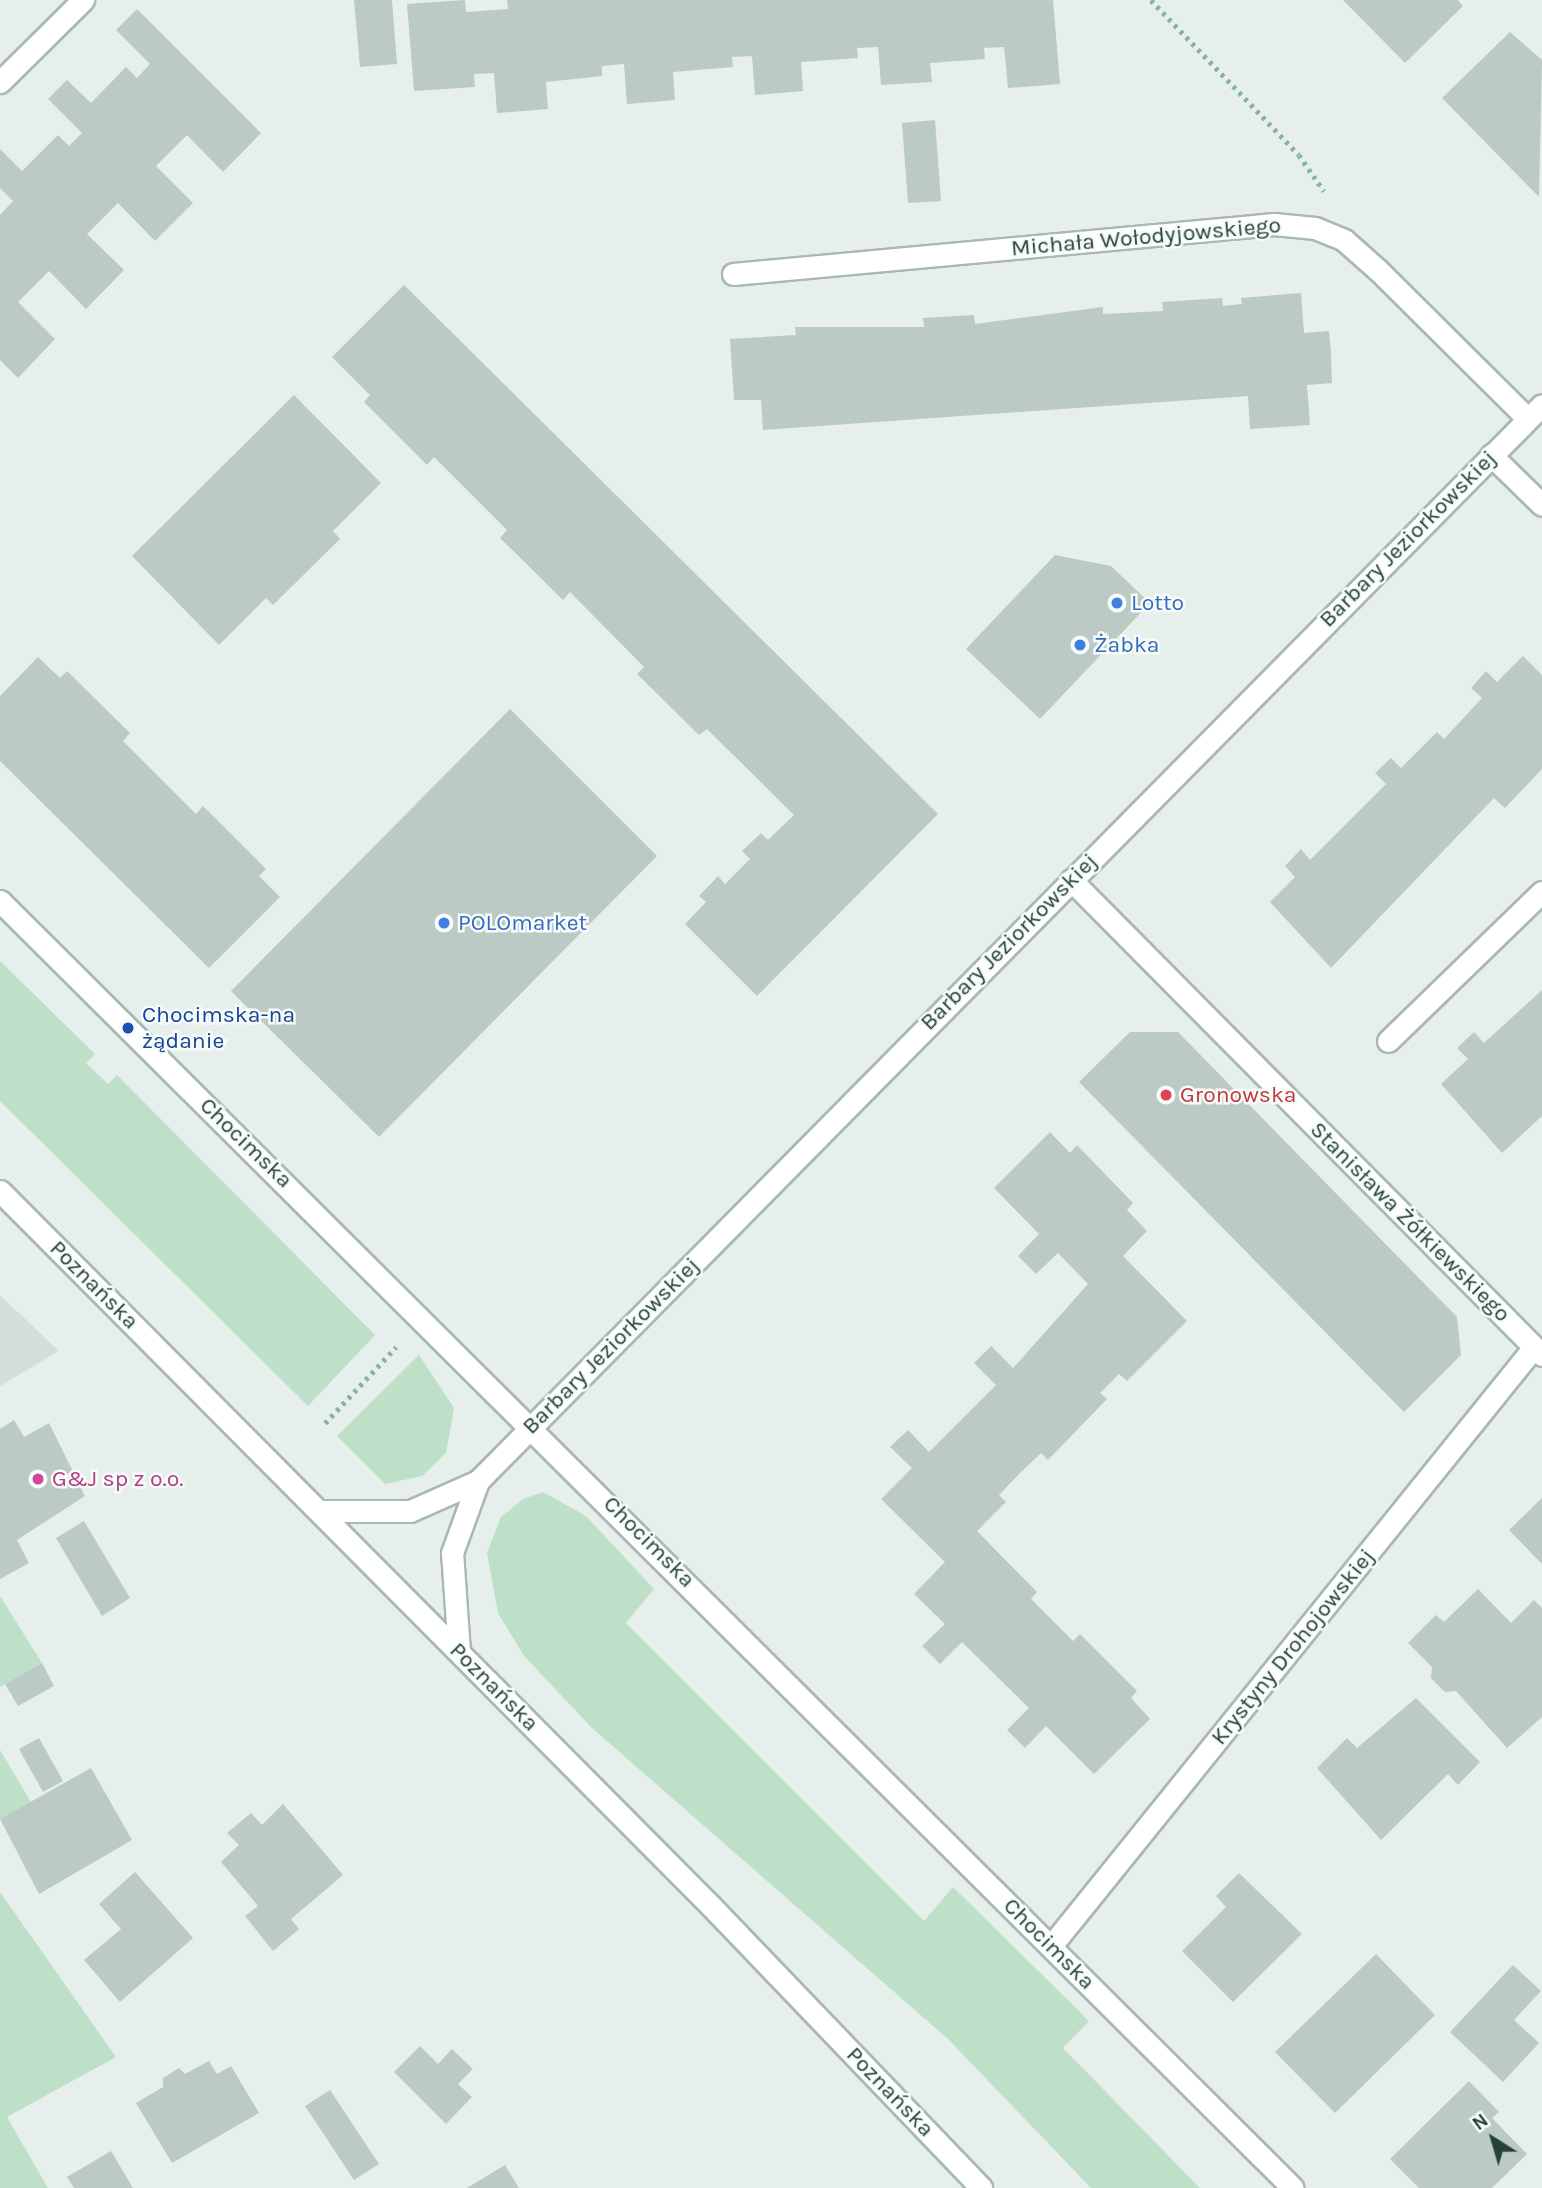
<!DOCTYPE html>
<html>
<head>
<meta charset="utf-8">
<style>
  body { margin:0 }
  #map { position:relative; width:1542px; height:2188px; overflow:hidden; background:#e6efeb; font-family:Karla,sans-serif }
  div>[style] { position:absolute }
  .built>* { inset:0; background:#d4dfda }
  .green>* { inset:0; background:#bfe0c8 }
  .building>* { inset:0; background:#bbcac4 }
  .path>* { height:4.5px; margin-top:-2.25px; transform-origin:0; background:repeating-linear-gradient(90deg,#86b3a5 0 3.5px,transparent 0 8.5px) }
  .roads { filter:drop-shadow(2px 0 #a8b8b2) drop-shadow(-2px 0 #a8b8b2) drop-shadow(0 2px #a8b8b2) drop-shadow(0 -2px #a8b8b2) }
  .service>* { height:21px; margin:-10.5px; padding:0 10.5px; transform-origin:10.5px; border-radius:10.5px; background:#fff }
  .minor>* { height:21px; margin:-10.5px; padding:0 10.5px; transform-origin:10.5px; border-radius:10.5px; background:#fff }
  .secondary>* { height:21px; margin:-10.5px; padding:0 10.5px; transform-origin:10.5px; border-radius:10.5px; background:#fff }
  .dots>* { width:19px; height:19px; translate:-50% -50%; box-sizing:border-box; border:4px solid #f7fbf9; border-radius:50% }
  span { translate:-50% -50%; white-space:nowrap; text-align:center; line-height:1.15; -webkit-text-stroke:5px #f7fbf9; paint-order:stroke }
  .street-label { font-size:23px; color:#24423a }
  .shop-label { font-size:23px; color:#366cbe }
  .left { translate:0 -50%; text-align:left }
  .transit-label { font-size:23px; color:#164399 }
  .health-label { font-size:23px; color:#be3a42 }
  .hotel-label { font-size:23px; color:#b23c85 }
  .north { position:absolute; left:1458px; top:2104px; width:70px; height:70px; -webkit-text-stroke:5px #f7fbf9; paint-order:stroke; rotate:323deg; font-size:19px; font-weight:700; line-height:28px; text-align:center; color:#24423a }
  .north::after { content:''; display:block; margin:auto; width:24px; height:32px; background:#24423a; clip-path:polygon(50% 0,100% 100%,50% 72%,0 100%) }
</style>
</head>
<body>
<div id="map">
  <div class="built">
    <i style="clip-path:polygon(0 1295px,59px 1351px,0 1386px)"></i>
  </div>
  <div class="green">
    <i style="clip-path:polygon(0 961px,95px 1054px,86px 1063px,108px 1084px,117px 1075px,375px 1335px,308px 1406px,0 1101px)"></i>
    <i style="clip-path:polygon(419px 1355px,454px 1408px,446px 1453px,422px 1476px,385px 1484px,337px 1436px)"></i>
    <i style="clip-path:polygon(543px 1492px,586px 1516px,654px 1589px,626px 1623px,924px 1921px,953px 1887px,1089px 2021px,1063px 2048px,1200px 2188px,1091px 2188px,948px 2039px,592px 1728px,524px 1656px,498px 1613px,487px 1553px,501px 1517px,523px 1499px)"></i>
    <i style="clip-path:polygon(0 1596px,42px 1663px,0 1687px)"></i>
    <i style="clip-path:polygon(0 1750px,31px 1802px,0 1819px)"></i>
    <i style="clip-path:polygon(0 1892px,116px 2057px,7px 2117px,48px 2188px,0 2188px)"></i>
  </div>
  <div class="building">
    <i style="clip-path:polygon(354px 0,392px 0,397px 64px,360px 67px)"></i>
    <i style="clip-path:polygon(465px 0,466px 12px,508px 9px,507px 0,1053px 0,1060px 84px,1008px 88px,1004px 47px,984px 48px,985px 59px,930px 63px,932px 82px,881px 85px,878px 47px,857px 48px,858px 58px,801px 62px,803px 91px,755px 95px,752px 56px,732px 57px,733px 67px,673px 72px,675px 100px,627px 104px,624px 64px,602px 66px,602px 76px,546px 82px,548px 109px,497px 113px,494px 73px,474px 74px,475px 87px,414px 91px,407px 4px)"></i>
    <i style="clip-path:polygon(1343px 0,1458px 0,1463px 6px,1405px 63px)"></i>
    <i style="clip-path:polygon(137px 9px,261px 133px,223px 172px,187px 135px,156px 166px,193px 203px,155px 241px,118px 203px,87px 234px,124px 270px,86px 309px,49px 271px,18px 302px,55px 339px,18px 378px,0 360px,0 215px,13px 201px,0 188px,0 149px,22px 171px,58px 135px,69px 146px,82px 133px,48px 99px,67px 80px,91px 103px,126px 67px,137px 78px,150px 64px,116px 30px)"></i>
    <i style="clip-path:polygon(1510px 32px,1542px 60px,1539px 197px,1442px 98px)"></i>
    <i style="clip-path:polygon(935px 120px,941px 201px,908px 203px,902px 123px)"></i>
    <i style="clip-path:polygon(404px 285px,938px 814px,757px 996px,685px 924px,706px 902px,699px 896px,718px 876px,725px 884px,750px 859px,742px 851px,761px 833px,768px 840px,794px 815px,707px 729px,699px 735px,637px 674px,644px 667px,570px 592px,563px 600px,500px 538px,507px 530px,434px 457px,427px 465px,364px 402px,370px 395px,332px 357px)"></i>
    <i style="clip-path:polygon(1301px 293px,1304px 333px,1329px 331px,1331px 353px,1332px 383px,1307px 385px,1310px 425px,1250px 429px,1248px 396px,763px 430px,761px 400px,734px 400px,730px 339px,796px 335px,795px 327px,924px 327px,923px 318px,974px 315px,975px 324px,1103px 307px,1103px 314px,1163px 311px,1162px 302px,1222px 298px,1223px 306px,1242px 304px,1241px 298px)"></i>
    <i style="clip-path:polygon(294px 395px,381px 483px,333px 531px,340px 539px,273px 605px,266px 598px,219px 645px,132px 556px)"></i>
    <i style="clip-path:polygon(1055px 555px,1111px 566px,1150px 603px,1040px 719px,966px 649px)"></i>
    <i style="clip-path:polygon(1523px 656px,1542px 675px,1542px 769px,1505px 808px,1494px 798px,1331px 968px,1270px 902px,1295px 877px,1285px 866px,1301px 849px,1310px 860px,1386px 784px,1375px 773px,1391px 758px,1401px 768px,1437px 732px,1444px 739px,1482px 698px,1471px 688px,1486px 671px,1497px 682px)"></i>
    <i style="clip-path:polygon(38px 657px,60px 678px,67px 671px,130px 733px,123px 741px,196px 814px,203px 806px,266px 869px,259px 876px,280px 897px,209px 968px,0 761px,0 696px)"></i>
    <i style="clip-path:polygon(510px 709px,657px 856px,379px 1137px,231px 991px)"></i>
    <i style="clip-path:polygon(1542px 990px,1542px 1116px,1502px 1153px,1441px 1084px,1468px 1059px,1457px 1048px,1474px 1032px,1484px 1043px)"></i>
    <i style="clip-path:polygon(1130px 1032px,1178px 1032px,1457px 1317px,1461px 1355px,1404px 1412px,1079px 1082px)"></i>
    <i style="clip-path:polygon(1050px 1132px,1070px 1153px,1077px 1145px,1133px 1203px,1127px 1210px,1147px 1231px,1123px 1256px,1187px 1321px,1127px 1381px,1119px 1374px,1100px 1393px,1107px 1399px,1048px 1460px,1041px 1453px,1020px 1473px,999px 1495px,1006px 1502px,977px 1531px,1037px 1592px,1031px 1599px,1073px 1641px,1080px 1634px,1137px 1691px,1131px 1698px,1150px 1719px,1094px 1774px,1046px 1726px,1025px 1748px,1007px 1730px,1029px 1708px,962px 1642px,940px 1664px,922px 1646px,945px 1624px,914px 1594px,945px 1562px,881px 1499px,912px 1468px,890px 1447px,908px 1430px,929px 1452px,996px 1385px,974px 1363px,991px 1346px,1013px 1368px,1088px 1284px,1058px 1253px,1036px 1274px,1018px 1256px,1039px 1234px,994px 1188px)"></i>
    <i style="clip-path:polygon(14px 1420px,24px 1437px,49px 1423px,85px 1496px,17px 1540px,29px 1563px,0 1579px,0 1429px)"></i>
    <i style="clip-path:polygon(1542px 1498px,1542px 1564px,1509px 1530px)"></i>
    <i style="clip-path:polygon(84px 1521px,130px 1598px,102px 1616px,56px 1538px)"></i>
    <i style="clip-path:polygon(1478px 1589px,1511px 1623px,1534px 1600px,1542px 1608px,1542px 1717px,1507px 1748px,1456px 1691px,1445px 1692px,1431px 1678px,1432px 1667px,1408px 1643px,1436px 1615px,1444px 1622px)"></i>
    <i style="clip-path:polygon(42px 1663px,54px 1686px,18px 1706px,5px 1684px)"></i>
    <i style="clip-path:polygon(1416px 1698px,1480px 1762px,1458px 1785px,1448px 1774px,1381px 1840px,1317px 1768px,1347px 1738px,1357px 1748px)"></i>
    <i style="clip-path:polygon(39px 1738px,63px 1781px,43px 1792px,19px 1749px)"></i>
    <i style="clip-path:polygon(91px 1768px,132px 1840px,39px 1894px,0 1819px)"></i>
    <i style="clip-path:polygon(283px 1804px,343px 1875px,291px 1919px,299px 1929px,273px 1951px,245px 1916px,258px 1906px,221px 1862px,239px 1845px,227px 1833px,251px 1813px,262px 1825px)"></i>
    <i style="clip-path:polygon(135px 1872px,193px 1938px,120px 2002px,84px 1960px,121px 1929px,99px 1904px)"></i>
    <i style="clip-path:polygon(1239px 1873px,1302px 1934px,1233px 2002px,1182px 1951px,1226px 1907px,1216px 1896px)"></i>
    <i style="clip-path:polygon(1376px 1954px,1435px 2015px,1335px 2113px,1275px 2052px)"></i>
    <i style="clip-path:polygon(1513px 1965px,1541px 1991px,1514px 2020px,1539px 2043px,1503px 2082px,1450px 2032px)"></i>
    <i style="clip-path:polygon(420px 2046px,438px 2064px,452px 2049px,473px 2069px,458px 2084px,472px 2097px,446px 2124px,394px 2072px)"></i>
    <i style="clip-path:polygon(209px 2061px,217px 2074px,231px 2066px,259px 2113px,172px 2163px,136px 2103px,163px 2087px,163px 2078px,179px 2068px,185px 2074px)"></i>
    <i style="clip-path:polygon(1469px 2081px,1499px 2112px,1492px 2118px,1527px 2154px,1492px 2188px,1419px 2188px,1390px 2159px)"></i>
    <i style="clip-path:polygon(330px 2090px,379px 2164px,354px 2180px,305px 2106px)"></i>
    <i style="clip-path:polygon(111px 2151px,133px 2188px,74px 2188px,67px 2177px)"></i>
    <i style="clip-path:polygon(505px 2165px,519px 2188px,467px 2188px)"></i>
  </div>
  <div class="path">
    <i style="left:1151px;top:0;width:214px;rotate:46.3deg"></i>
    <i style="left:1299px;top:155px;width:44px;rotate:55.2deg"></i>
    <i style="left:325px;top:1423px;width:104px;rotate:-46.9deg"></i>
  </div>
  <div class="roads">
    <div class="service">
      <i style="left:0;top:82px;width:117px;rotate:-44.7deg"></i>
      <i style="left:1388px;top:1041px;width:214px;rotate:-44.1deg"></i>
    </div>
    <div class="minor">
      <i style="left:733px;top:274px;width:543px;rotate:-5.28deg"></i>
      <i style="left:1274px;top:224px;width:41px;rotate:5.6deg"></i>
      <i style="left:1315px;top:228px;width:31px;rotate:22deg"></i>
      <i style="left:1344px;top:240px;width:45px;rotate:41.4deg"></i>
      <i style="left:1378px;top:270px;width:211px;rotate:44.8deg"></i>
      <i style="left:1491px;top:455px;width:71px;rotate:44.4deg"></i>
      <i style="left:1071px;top:880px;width:669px;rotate:45.24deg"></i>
      <i style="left:0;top:901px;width:1824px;rotate:44.87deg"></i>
      <i style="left:319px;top:1511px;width:91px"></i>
      <i style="left:410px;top:1511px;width:74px;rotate:-23.8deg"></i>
      <i style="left:478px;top:1481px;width:1513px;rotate:-45.32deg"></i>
      <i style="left:459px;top:1652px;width:99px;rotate:-94deg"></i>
      <i style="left:452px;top:1553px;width:77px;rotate:-70.1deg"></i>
      <i style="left:1051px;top:1946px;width:769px;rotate:-51.12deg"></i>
    </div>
    <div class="secondary">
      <i style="left:0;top:1191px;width:1007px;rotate:45.16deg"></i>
      <i style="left:710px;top:1905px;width:392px;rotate:46.2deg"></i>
    </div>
  </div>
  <div class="dots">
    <i style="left:1117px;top:603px;background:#3f7fe0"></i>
    <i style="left:1080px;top:645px;background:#3f7fe0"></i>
    <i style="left:444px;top:923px;background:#3f7fe0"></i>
    <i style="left:128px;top:1028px;background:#1a4fb4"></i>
    <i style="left:1166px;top:1095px;background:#e0444e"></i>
    <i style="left:38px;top:1479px;background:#d1479c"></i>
  </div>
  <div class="street-label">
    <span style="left:1146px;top:237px;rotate:-5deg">Michała Wołodyjowskiego</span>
    <span style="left:1408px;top:539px;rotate:-45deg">Barbary Jeziorkowskiej</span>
    <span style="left:1009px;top:942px;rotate:-45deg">Barbary Jeziorkowskiej</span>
    <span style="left:246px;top:1143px;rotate:44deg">Chocimska</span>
    <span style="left:1410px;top:1222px;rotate:45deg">Stanisława Żółkiewskiego</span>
    <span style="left:94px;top:1285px;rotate:45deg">Poznańska</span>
    <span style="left:611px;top:1346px;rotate:-45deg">Barbary Jeziorkowskiej</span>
    <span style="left:649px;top:1542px;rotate:45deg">Chocimska</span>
    <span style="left:1293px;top:1647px;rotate:-51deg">Krystyny Drohojowskiej</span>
    <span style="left:494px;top:1687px;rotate:45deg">Poznańska</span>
    <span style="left:1049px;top:1944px;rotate:45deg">Chocimska</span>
    <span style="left:890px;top:2092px;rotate:46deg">Poznańska</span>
  </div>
  <div class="shop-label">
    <span class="left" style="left:1131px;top:603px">Lotto</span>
    <span class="left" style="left:1094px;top:645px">Żabka</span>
    <span class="left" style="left:458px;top:923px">POLOmarket</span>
  </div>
  <div class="transit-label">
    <span class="left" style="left:142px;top:1028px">Chocimska-na<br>żądanie</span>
  </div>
  <div class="health-label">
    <span class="left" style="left:1180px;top:1095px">Gronowska</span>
  </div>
  <div class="hotel-label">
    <span class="left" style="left:52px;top:1479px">G&amp;J sp z o.o.</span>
  </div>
  <div class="north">N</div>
</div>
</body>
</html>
